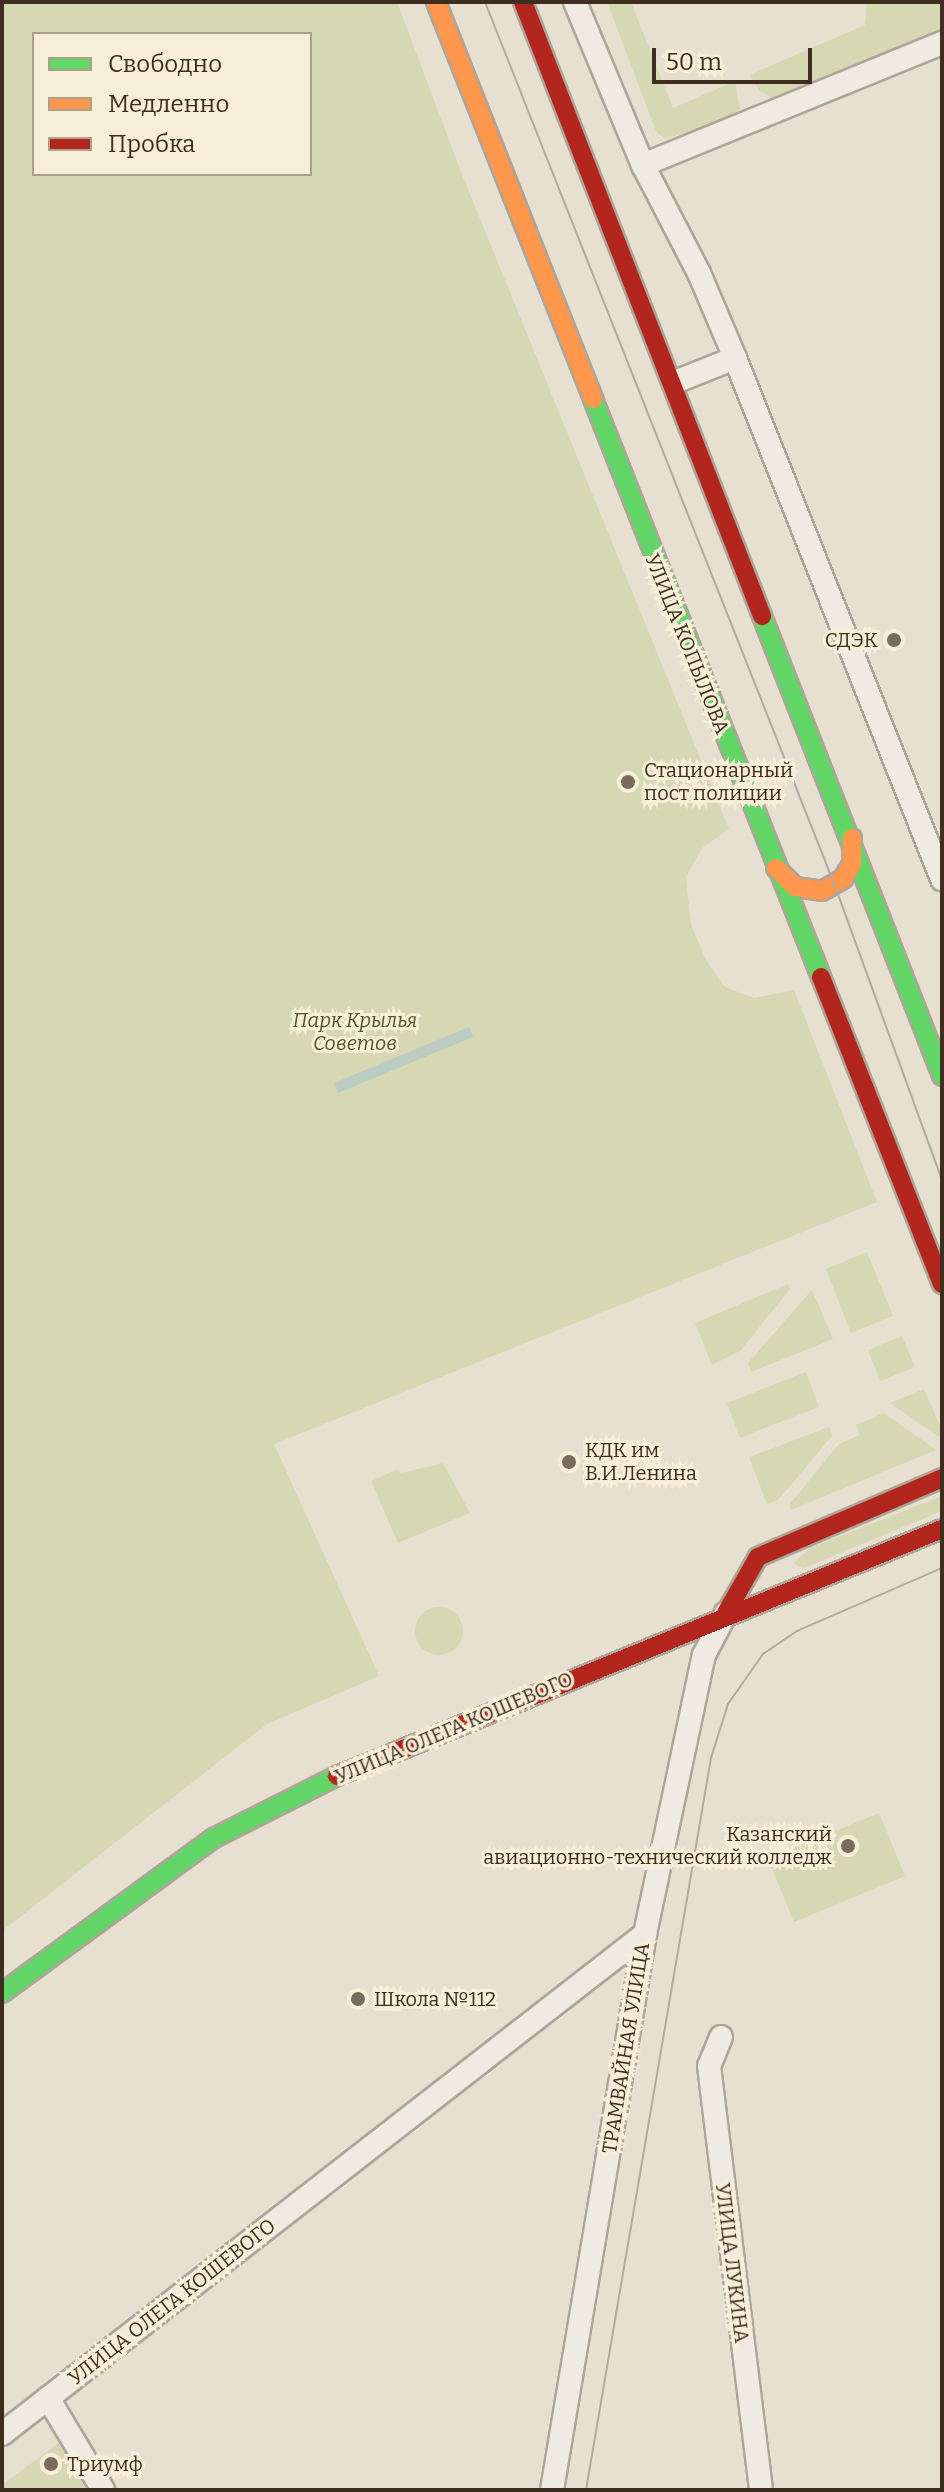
<!DOCTYPE html>
<html>
<head>
<meta charset="utf-8">
<style>
  body { margin:0 }
  #map { position:relative; width:944px; height:2492px; overflow:hidden; background:#e7e0d1; font-family:Bitter,serif }
  div>[style] { position:absolute }
  .green>* { inset:0; background:#d6d7b3 }
  .round { border-radius:50% }
  .water>* { inset:0; background:#bcccc2 }
  .roads { filter:drop-shadow(2px 0 #ada599) drop-shadow(-2px 0 #ada599) drop-shadow(0 2px #ada599) drop-shadow(0 -2px #ada599) }
  .street>* { height:22px; margin:-11px; padding:0 11px; transform-origin:11px; border-radius:11px; background:#efebe3 }
  .fast>* { height:18px; margin:-9px; padding:0 9px; transform-origin:9px; border-radius:9px; background:#63d668 }
  .slow>* { height:18px; margin:-9px; padding:0 9px; transform-origin:9px; border-radius:9px; background:#ff974d }
  .jam>* { height:18px; margin:-9px; padding:0 9px; transform-origin:9px; border-radius:9px; background:#b3261e }
  .tram>* { height:2px; margin:-1px; padding:0 1px; transform-origin:1px; border-radius:1px; background:#afaaa2 }
  .dots>* { width:22px; height:22px; translate:-50% -50%; box-sizing:border-box; border:4px solid #f7eed8; border-radius:50% }
  span { translate:-50% -50%; white-space:nowrap; text-align:center; line-height:1.15; -webkit-text-stroke:6px #f7eed8; paint-order:stroke }
  .poi-label { font-size:20px; color:#3d2e20 }
  .right { translate:-100% -50%; text-align:right }
  .left { translate:0 -50%; text-align:left }
  .street-label { font-size:20px; color:#3d2e20 }
  .park-label { font-size:20px; color:#4d5a26; font-style:italic }
  .frame { position:absolute; inset:0; border:4px solid #3d2e20; pointer-events:none }
  .legend { position:absolute; left:32px; top:32px; width:280px; height:144px; box-sizing:border-box; background:#f7eed8; border:2px solid #ada18e; margin:0; padding:10px 14px; list-style:none; font-size:24px; color:#3d2e20 }
  .legend li { display:flex; align-items:center; gap:16px; height:40px }
  .legend b { width:40px; border:2px solid #ada18e }
  .scale { position:absolute; left:652px; top:48px; width:160px; height:36px; box-sizing:border-box; border:4px solid #3d2e20; border-top:0; padding-left:10px; font-size:24px; line-height:28px; white-space:nowrap; color:#3d2e20; -webkit-text-stroke:6px #f7eed8; paint-order:stroke }
</style>
</head>
<body>
<div id="map">
  <div class="green">
    <i style="clip-path:polygon(evenodd,2px 2px,397px 2px,463px 177px,729px 829px,702px 848px,686px 877px,691px 925px,707px 962px,725px 987px,754px 998px,794px 990px,877px 1202px,274px 1444px,379px 1676px,267px 1724px,2px 1931px,2px 2px,34px 34px,310px 34px,310px 174px,34px 174px,34px 34px)"></i>
    <i style="clip-path:polygon(607px 2px,631px 2px,673px 108px,735px 81px,740px 109px,725px 121px,664px 139px,656px 131px)"></i>
    <i style="clip-path:polygon(874px 2px,942px 2px,942px 29px,772px 99px,759px 90px,749px 75px,865px 25px,867px 3px)"></i>
    <i style="clip-path:polygon(867px 1252px,893px 1316px,851px 1333px,826px 1269px)"></i>
    <i style="clip-path:polygon(788px 1284px,790px 1289px,740px 1351px,712px 1365px,695px 1323px)"></i>
    <i style="clip-path:polygon(812px 1290px,833px 1339px,751px 1372px,748px 1363px)"></i>
    <i style="clip-path:polygon(902px 1336px,915px 1367px,880px 1381px,868px 1350px)"></i>
    <i style="clip-path:polygon(806px 1372px,819px 1407px,740px 1438px,727px 1403px)"></i>
    <i style="clip-path:polygon(924px 1389px,942px 1430px,939px 1437px,890px 1403px)"></i>
    <i style="clip-path:polygon(884px 1413px,936px 1450px,791px 1510px,789px 1505px,839px 1444px,860px 1435px,856px 1425px)"></i>
    <i style="clip-path:polygon(829px 1427px,832px 1436px,778px 1500px,767px 1504px,749px 1457px)"></i>
    <i style="clip-path:polygon(443px 1463px,470px 1513px,398px 1543px,371px 1481px,398px 1469px,401px 1473px)"></i>
    <i style="clip-path:polygon(942px 1496px,942px 1511px,804px 1568px,793px 1564px,810px 1548px)"></i>
    <i class="round" style="left:415px;top:1607px;width:48px;height:48px"></i>
    <i style="clip-path:polygon(879px 1813px,905px 1876px,794px 1922px,768px 1859px)"></i>
    <i style="clip-path:polygon(60px 2442px,86px 2490px,2px 2490px,2px 2485px)"></i>
  </div>
  <div class="water">
    <i style="clip-path:polygon(469px 1027px,473px 1037px,338px 1093px,334px 1083px)"></i>
  </div>
  <div class="roads">
    <div class="street">
      <i style="left:575px;top:2px;width:177px;rotate:67.4deg"></i>
      <i style="left:643px;top:165px;width:122px;rotate:62.6deg"></i>
      <i style="left:699px;top:273px;width:92px;rotate:67deg"></i>
      <i style="left:735px;top:358px;width:561px;rotate:68.33deg"></i>
      <i style="left:643px;top:165px;width:323px;rotate:-22.2deg"></i>
      <i style="left:675px;top:382px;width:65px;rotate:-21.8deg"></i>
      <i style="left:721px;top:2037px;width:31px;rotate:112deg"></i>
      <i style="left:709px;top:2066px;width:427px;rotate:83deg"></i>
      <i style="left:48px;top:2398px;width:107px;rotate:59.1deg"></i>
      <i style="left:2px;top:2434px;width:815px;rotate:-37.87deg"></i>
      <i style="left:552px;top:2490px;width:564px;rotate:-80.5deg"></i>
      <i style="left:645px;top:1934px;width:285px;rotate:-78.1deg"></i>
      <i style="left:704px;top:1655px;width:47px;rotate:-62.4deg"></i>
    </div>
    <div class="fast">
      <i style="left:593px;top:399px;width:621px;rotate:68.47deg"></i>
      <i style="left:762px;top:616px;width:494px;rotate:68.6deg"></i>
      <i style="left:2px;top:1993px;width:263px;rotate:-36.2deg"></i>
      <i style="left:214px;top:1838px;width:138px;rotate:-26.8deg"></i>
    </div>
    <div class="slow">
      <i style="left:436px;top:2px;width:427px;rotate:68.4deg"></i>
      <i style="left:776px;top:868px;width:27px;rotate:45deg"></i>
      <i style="left:795px;top:887px;width:27px;rotate:8deg"></i>
      <i style="left:822px;top:891px;width:24px;rotate:-30deg"></i>
      <i style="left:843px;top:879px;width:17px;rotate:-59deg"></i>
      <i style="left:852px;top:864px;width:26px;rotate:-90deg"></i>
    </div>
    <div class="jam">
      <i style="left:523px;top:2px;width:659px;rotate:68.73deg"></i>
      <i style="left:821px;top:977px;width:330px;rotate:68.5deg"></i>
      <i style="left:726px;top:1613px;width:64px;rotate:-60.3deg"></i>
      <i style="left:758px;top:1557px;width:200px;rotate:-23.2deg"></i>
      <i style="left:337px;top:1776px;width:653px;rotate:-22.21deg"></i>
    </div>
  </div>
  <div class="tram">
    <i style="left:485px;top:2px;width:951px;rotate:68.4deg"></i>
    <i style="left:835px;top:886px;width:313px;rotate:70deg"></i>
    <i style="left:586px;top:2490px;width:743px;rotate:-80.31deg"></i>
    <i style="left:711px;top:1758px;width:57px;rotate:-72.5deg"></i>
    <i style="left:728px;top:1704px;width:61px;rotate:-55deg"></i>
    <i style="left:763px;top:1654px;width:41px;rotate:-34.1deg"></i>
    <i style="left:797px;top:1631px;width:158px;rotate:-23.5deg"></i>
  </div>
  <div class="dots">
    <i style="left:894px;top:640px;background:#786c5e"></i>
    <i style="left:628px;top:782px;background:#786c5e"></i>
    <i style="left:569px;top:1462px;background:#786c5e"></i>
    <i style="left:848px;top:1846px;background:#786c5e"></i>
    <i style="left:358px;top:1999px;background:#786c5e"></i>
    <i style="left:51px;top:2464px;background:#786c5e"></i>
  </div>
  <div class="poi-label">
    <span class="right" style="left:878px;top:640px">СДЭК</span>
    <span class="left" style="left:644px;top:782px">Стационарный<br>пост полиции</span>
    <span class="left" style="left:585px;top:1462px">КДК им<br>В.И.Ленина</span>
    <span class="right" style="left:832px;top:1846px">Казанский<br>авиационно-технический колледж</span>
    <span class="left" style="left:374px;top:1999px">Школа №112</span>
    <span class="left" style="left:67px;top:2464px">Триумф</span>
  </div>
  <div class="street-label">
    <span style="left:687px;top:644px;rotate:68deg">УЛИЦА КОПЫЛОВА</span>
    <span style="left:454px;top:1728px;rotate:-23deg">УЛИЦА ОЛЕГА КОШЕВОГО</span>
    <span style="left:626px;top:2048px;rotate:-81deg">ТРАМВАЙНАЯ УЛИЦА</span>
    <span style="left:732px;top:2263px;rotate:83deg">УЛИЦА ЛУКИНА</span>
    <span style="left:172px;top:2302px;rotate:-38deg">УЛИЦА ОЛЕГА КОШЕВОГО</span>
  </div>
  <div class="park-label">
    <span style="left:355px;top:1032px">Парк Крылья<br>Советов</span>
  </div>
  <div class="frame"></div>
  <ul class="legend">
  <li><b style="height:10px;background:#63d668"></b>Свободно</li>
  <li><b style="height:10px;background:#ff974d"></b>Медленно</li>
  <li><b style="height:10px;background:#b3261e"></b>Пробка</li>
  </ul>
  <div class="scale">50 m</div>
</div>
</body>
</html>
